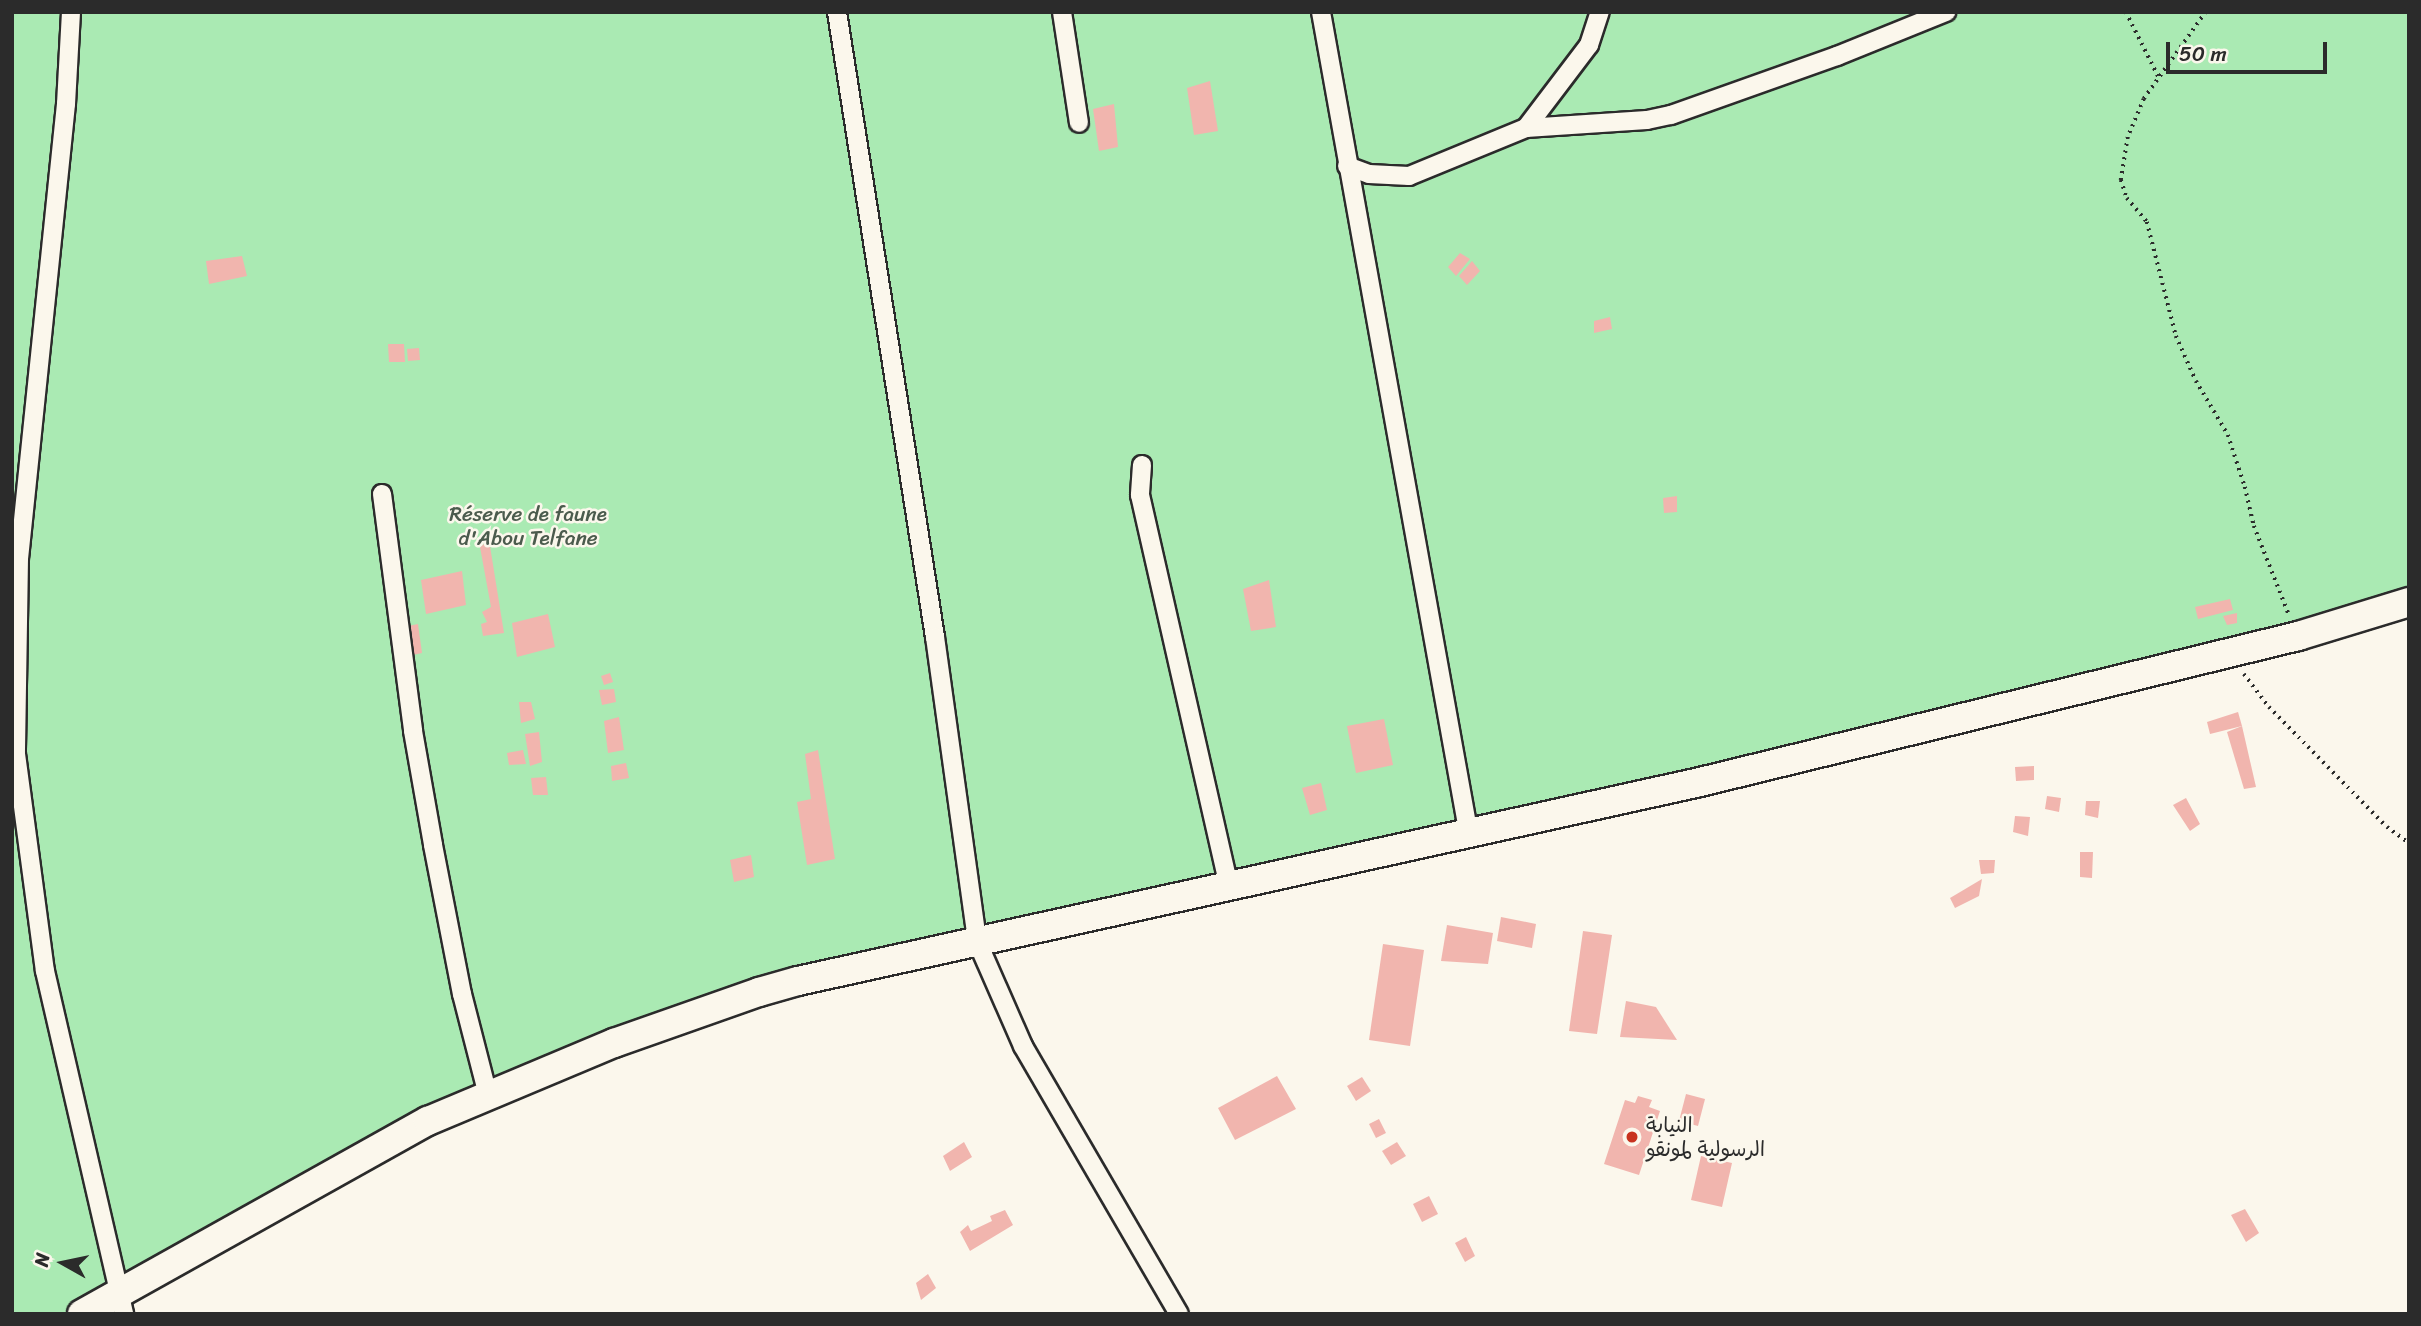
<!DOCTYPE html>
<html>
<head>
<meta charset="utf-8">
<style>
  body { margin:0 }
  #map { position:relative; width:2421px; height:1326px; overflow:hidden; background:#fbf7ec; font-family:Sriracha,"Playpen Sans Arabic",sans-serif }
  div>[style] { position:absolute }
  .green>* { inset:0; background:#aaeab3 }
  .building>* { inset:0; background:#f1b5ae }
  .path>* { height:3.5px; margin-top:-1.75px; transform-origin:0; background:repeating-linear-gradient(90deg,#2b2b2b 0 2px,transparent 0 7px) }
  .roads { filter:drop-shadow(2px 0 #2b2b2b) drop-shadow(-2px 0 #2b2b2b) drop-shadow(0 2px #2b2b2b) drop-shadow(0 -2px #2b2b2b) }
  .street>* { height:18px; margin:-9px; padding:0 9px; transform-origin:9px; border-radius:9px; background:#fbf7ec }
  .primary>* { height:28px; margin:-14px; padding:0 14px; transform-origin:14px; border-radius:14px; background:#fbf7ec }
  .dots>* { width:19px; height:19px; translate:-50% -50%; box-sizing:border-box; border:4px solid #fbf7ec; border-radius:50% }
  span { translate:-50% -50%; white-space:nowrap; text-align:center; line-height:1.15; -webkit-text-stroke:5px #fbf7ec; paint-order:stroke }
  .park-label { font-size:21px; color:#4b5b4d }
  .poi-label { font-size:21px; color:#2b2b2b }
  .left { translate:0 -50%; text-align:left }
  .frame { position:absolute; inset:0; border:14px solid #2b2b2b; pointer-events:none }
  .north { position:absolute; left:28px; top:1228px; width:70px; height:70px; -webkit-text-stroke:5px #fbf7ec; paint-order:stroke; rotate:279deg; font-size:19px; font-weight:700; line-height:28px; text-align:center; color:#2b2b2b }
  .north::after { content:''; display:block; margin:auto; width:24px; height:32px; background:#2b2b2b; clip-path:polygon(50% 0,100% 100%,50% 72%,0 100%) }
  .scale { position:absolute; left:2166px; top:42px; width:161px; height:32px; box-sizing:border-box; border:4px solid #2b2b2b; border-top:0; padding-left:9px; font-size:21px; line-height:24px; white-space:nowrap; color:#2b2b2b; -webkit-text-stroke:5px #fbf7ec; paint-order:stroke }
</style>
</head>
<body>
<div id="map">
  <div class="green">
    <i style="clip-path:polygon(12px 12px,2409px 12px,2409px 602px,798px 981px,488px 1095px,82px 1314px,12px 1314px)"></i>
  </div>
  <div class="building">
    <i style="clip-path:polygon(1210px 81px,1218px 131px,1194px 135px,1187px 88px)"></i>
    <i style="clip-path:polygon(1114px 104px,1118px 147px,1099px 151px,1093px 109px)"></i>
    <i style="clip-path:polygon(1460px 253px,1470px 259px,1456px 276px,1448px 267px)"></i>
    <i style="clip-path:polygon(242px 256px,247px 276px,209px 284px,206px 261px)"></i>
    <i style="clip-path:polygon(1472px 261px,1480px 271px,1467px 285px,1459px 276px)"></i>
    <i style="clip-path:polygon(1610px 317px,1612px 329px,1594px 333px,1594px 321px)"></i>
    <i style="clip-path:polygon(388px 344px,404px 344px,405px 362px,389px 362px)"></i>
    <i style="clip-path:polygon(419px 348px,420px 360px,408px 361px,407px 349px)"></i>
    <i style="clip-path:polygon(1677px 496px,1677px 512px,1664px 513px,1663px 498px)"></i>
    <i style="clip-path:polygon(489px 540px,504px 633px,483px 636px,481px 624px,487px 622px,482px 612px,491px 607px,480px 547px)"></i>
    <i style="clip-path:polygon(462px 571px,466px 605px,426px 614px,421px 580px)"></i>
    <i style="clip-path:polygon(1269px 580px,1276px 627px,1251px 631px,1243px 589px)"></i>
    <i style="clip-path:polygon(2230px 599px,2233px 610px,2198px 619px,2195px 607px)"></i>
    <i style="clip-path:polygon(2237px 613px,2237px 623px,2227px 625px,2223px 616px)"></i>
    <i style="clip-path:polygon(548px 614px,555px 647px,517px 657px,512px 623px)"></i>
    <i style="clip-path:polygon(418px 624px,422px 653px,413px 655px,408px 626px)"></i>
    <i style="clip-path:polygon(610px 673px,613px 682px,604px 685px,601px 676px)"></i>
    <i style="clip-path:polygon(614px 689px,616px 702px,602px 705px,599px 690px)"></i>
    <i style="clip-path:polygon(519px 702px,531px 702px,535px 719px,521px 723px)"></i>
    <i style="clip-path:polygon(2238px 712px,2242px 726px,2210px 734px,2207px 722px)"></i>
    <i style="clip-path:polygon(619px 717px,624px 750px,608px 753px,604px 721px)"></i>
    <i style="clip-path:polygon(1384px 719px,1393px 765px,1356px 773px,1347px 726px)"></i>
    <i style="clip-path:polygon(2242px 726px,2256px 787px,2244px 789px,2227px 732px)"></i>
    <i style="clip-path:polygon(539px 732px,542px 762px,530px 766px,525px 734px)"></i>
    <i style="clip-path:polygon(523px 750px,526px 764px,509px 765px,507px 753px)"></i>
    <i style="clip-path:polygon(818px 750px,835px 859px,807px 865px,797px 802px,811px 799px,805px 754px)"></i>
    <i style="clip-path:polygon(626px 763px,629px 778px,612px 781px,611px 766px)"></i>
    <i style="clip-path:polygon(2034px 766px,2034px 780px,2016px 781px,2015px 767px)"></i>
    <i style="clip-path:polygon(546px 777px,548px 795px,533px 795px,531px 778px)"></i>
    <i style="clip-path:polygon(1321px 783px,1327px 810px,1310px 815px,1302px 788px)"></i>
    <i style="clip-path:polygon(2047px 796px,2061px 798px,2059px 812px,2045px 809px)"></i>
    <i style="clip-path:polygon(2186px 798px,2200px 824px,2190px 831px,2173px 805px)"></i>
    <i style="clip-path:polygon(2086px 801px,2100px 801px,2098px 818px,2085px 815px)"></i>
    <i style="clip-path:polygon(2015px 816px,2030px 817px,2028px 836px,2013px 832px)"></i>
    <i style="clip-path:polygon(2080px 852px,2093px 852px,2092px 878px,2080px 877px)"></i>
    <i style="clip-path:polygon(751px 855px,754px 877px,734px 882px,730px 860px)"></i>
    <i style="clip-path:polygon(1979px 860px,1995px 860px,1994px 873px,1981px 874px)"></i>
    <i style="clip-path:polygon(1982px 879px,1979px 896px,1955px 908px,1950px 898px)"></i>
    <i style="clip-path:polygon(1501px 917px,1536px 924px,1532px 948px,1497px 941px)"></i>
    <i style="clip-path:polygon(1447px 925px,1493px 933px,1488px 964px,1441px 961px)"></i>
    <i style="clip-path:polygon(1583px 931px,1612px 935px,1597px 1034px,1569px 1031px)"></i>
    <i style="clip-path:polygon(1383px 944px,1424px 950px,1410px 1046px,1369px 1040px)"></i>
    <i style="clip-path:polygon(1626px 1001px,1656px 1007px,1677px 1040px,1620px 1037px)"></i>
    <i style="clip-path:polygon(1277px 1076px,1296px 1109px,1235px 1140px,1218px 1108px)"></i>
    <i style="clip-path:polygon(1362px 1077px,1371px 1091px,1356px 1101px,1347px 1086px)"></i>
    <i style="clip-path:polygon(1686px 1094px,1705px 1099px,1698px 1126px,1679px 1121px)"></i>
    <i style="clip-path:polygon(1638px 1096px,1652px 1100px,1649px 1107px,1660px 1111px,1639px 1175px,1604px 1164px,1625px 1100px,1635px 1103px)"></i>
    <i style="clip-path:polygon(1379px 1119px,1386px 1133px,1376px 1138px,1369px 1124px)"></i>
    <i style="clip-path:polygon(964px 1142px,972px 1157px,950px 1171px,943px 1156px)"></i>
    <i style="clip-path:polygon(1397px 1142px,1406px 1156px,1391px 1165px,1382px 1151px)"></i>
    <i style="clip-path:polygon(1701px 1156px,1732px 1163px,1722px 1207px,1691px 1200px)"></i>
    <i style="clip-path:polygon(1429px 1196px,1438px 1214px,1422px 1222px,1413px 1204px)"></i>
    <i style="clip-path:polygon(2245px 1209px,2259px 1233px,2246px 1242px,2231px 1215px)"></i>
    <i style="clip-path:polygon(1005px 1210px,1013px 1225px,970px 1251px,960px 1232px,968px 1225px,971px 1231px,992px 1221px,990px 1216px)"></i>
    <i style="clip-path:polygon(1466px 1237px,1475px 1256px,1465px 1262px,1455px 1243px)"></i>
    <i style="clip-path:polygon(928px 1274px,936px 1288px,921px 1300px,916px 1283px)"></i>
  </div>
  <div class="path">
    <i style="left:2126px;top:12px;width:72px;rotate:63.4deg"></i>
    <i style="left:2206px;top:12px;width:107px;rotate:125.5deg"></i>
    <i style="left:2144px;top:99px;width:41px;rotate:112.8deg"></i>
    <i style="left:2128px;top:137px;width:44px;rotate:99.2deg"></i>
    <i style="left:2121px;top:180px;width:19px;rotate:72deg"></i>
    <i style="left:2127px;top:198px;width:31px;rotate:50deg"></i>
    <i style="left:2147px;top:222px;width:118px;rotate:75.7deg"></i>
    <i style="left:2176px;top:336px;width:49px;rotate:66deg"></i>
    <i style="left:2196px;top:381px;width:63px;rotate:59.3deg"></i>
    <i style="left:2228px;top:435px;width:55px;rotate:71.9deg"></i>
    <i style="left:2245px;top:487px;width:40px;rotate:77deg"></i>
    <i style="left:2254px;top:526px;width:96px;rotate:68.5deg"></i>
    <i style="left:2244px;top:674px;width:41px;rotate:52.9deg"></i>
    <i style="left:2269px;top:707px;width:168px;rotate:45.5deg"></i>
    <i style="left:2387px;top:827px;width:27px;rotate:36deg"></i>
  </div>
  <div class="roads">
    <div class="street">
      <i style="left:71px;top:12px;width:92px;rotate:93.1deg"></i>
      <i style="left:66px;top:104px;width:456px;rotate:95.9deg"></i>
      <i style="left:19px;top:558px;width:196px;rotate:90.9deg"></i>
      <i style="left:16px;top:754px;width:219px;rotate:82.4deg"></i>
      <i style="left:45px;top:971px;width:352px;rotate:77deg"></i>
      <i style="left:837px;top:12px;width:633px;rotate:81.09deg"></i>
      <i style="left:935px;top:637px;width:307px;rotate:82.1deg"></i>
      <i style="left:977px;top:941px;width:115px;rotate:66.3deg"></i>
      <i style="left:1023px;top:1046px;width:310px;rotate:59.8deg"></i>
      <i style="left:1062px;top:12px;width:112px;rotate:81.3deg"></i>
      <i style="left:1321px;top:12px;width:836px;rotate:79.81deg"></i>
      <i style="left:1526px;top:128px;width:104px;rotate:-52.8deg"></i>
      <i style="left:1589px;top:45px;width:35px;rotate:-72deg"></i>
      <i style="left:1347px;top:166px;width:23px;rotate:20deg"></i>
      <i style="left:1369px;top:174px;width:40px;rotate:2.9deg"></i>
      <i style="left:1409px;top:176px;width:126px;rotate:-22.3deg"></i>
      <i style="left:1526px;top:128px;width:121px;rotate:-3.8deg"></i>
      <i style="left:1647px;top:120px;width:25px;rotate:-12deg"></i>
      <i style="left:1671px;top:115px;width:176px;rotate:-19.6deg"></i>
      <i style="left:1837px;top:56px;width:118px;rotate:-22deg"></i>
      <i style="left:1142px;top:465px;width:30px;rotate:94deg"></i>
      <i style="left:1140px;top:495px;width:401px;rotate:77.2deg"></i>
      <i style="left:382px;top:494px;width:239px;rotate:82.5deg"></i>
      <i style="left:413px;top:731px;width:116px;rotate:80deg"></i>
      <i style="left:433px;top:845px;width:152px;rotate:79deg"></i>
      <i style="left:462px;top:994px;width:104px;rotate:75.6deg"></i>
    </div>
    <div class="primary">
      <i style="left:82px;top:1314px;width:396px;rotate:-29.2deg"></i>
      <i style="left:428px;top:1121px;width:202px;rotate:-22.8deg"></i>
      <i style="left:614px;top:1043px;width:154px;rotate:-19.4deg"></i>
      <i style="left:759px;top:992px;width:41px;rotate:-15.8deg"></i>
      <i style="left:798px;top:981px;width:924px;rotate:-12.44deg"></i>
      <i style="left:1700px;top:782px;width:616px;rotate:-13.72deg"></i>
      <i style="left:2298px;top:636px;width:116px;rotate:-17deg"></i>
    </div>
  </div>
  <div class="dots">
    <i style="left:1632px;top:1137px;background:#c8321e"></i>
  </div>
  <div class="park-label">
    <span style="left:528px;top:526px">Réserve de faune<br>d'Abou Telfane</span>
  </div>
  <div class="poi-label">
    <span class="left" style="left:1646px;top:1137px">النيابة<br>الرسولية لمونقو</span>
  </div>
  <div class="frame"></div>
  <div class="north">N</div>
  <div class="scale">50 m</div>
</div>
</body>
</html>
